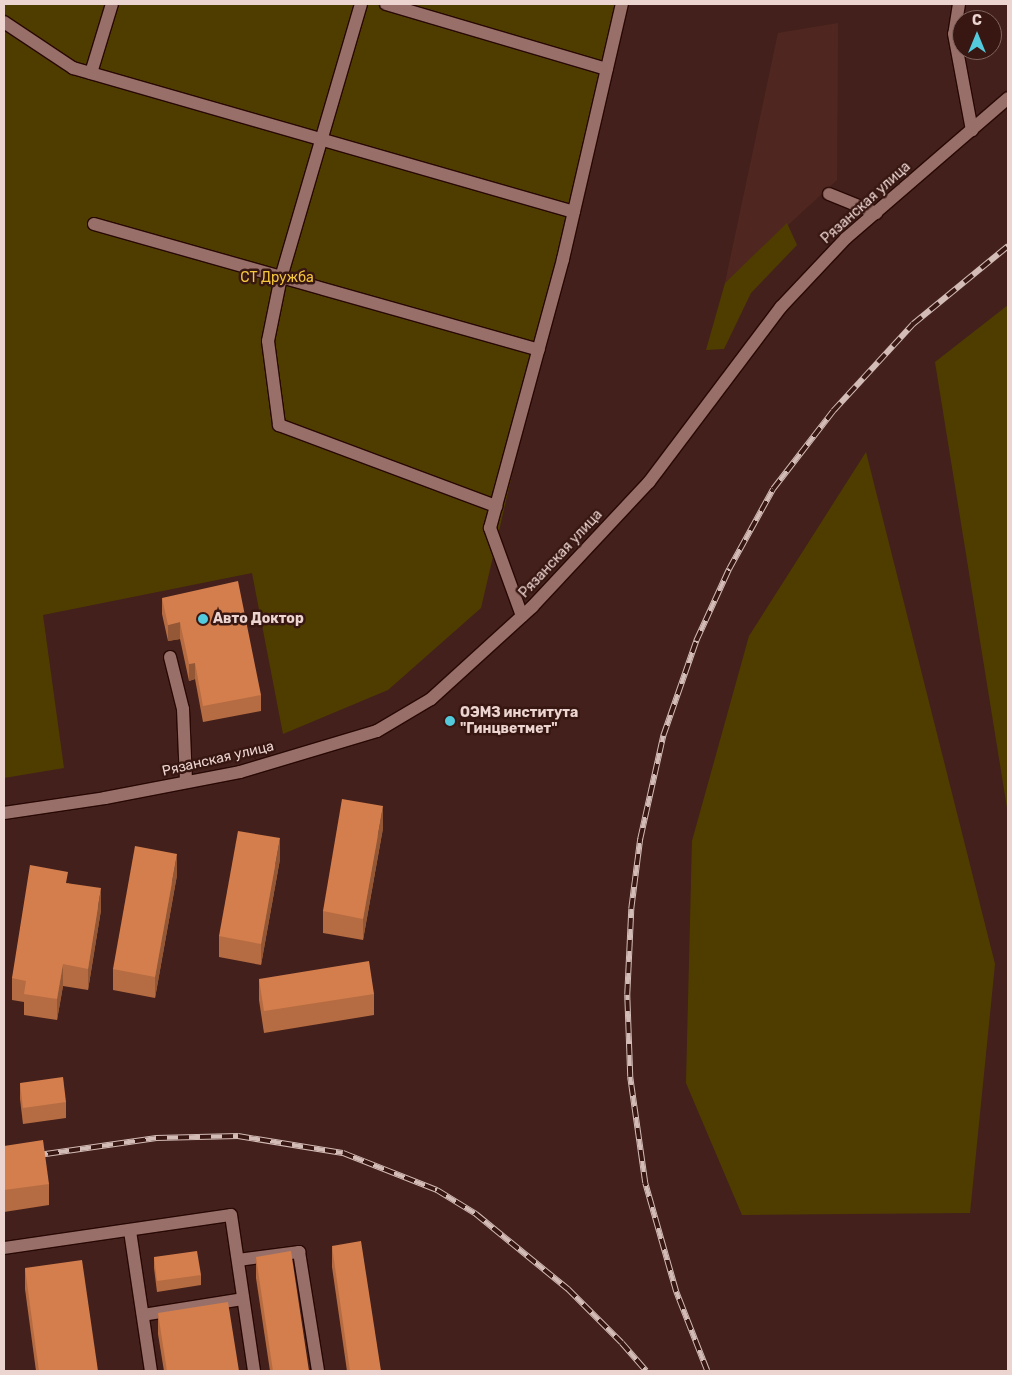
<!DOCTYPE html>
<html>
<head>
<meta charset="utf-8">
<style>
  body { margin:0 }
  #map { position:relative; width:1012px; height:1375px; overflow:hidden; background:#43201b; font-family:Rubik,sans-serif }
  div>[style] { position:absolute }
  .built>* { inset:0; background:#502720 }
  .green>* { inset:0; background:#4f3d00 }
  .roads { filter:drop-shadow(1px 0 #280805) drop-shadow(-1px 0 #280805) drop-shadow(0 1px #280805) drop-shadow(0 -1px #280805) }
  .minor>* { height:12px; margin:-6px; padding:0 6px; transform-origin:6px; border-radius:6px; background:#997069 }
  .rail>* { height:5.5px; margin-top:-2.75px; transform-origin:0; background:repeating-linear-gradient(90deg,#381712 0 11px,#d3bbb6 0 22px); box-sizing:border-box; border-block:1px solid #d3bbb6 }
  .wall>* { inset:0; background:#b66c42 }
  .shaded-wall>* { inset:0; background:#945836 }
  .building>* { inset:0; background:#d47e4d }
  .dots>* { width:14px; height:14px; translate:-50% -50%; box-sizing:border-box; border:2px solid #381712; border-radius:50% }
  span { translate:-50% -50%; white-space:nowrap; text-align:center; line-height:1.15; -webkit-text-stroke:5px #381712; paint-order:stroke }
  .street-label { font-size:14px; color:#ecd5d0 }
  .park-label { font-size:14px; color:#f4c63d }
  .poi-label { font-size:14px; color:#ecd5d0; font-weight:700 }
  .left { translate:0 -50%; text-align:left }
  .frame { position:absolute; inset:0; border:5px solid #ecd5d0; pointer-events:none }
  .north { position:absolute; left:952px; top:10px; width:50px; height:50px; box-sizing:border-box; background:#381712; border:1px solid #80635e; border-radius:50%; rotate:0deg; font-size:14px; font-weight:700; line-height:20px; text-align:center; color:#ecd5d0 }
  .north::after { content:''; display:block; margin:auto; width:18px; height:22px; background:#54cadd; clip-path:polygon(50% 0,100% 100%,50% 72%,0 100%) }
</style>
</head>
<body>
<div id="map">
  <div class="built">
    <i style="clip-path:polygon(838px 23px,837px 180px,725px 283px,778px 33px)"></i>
  </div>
  <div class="green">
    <i style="clip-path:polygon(4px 4px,622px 4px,481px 608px,388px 690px,283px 734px,252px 573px,43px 615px,64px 768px,4px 778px)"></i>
    <i style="clip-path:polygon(787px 223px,797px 245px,751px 293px,724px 349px,706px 350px,725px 283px)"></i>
    <i style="clip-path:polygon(1008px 305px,1008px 814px,935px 362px)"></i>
    <i style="clip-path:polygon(866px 452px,995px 964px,970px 1213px,742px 1215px,686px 1083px,692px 841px,749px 636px)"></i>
  </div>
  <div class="roads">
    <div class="minor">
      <i style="left:361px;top:4px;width:284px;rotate:106.3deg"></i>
      <i style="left:281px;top:277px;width:65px;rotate:101.5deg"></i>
      <i style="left:268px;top:341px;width:85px;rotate:82.5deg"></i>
      <i style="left:279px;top:425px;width:232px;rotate:20.5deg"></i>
      <i style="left:386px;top:4px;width:230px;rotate:16.4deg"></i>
      <i style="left:959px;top:4px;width:30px;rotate:99deg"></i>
      <i style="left:954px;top:34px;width:98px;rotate:79.4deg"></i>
      <i style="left:4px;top:22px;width:83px;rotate:33.7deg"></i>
      <i style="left:73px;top:68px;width:521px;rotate:16.04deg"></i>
      <i style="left:91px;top:73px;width:72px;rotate:-73.1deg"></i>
      <i style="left:829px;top:194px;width:51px;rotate:22deg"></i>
      <i style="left:94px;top:224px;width:462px;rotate:15.8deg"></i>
      <i style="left:522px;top:616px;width:94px;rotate:-110deg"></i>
      <i style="left:490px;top:528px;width:279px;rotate:-74.8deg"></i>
      <i style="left:563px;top:259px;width:262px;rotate:-77deg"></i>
      <i style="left:170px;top:657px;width:54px;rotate:76deg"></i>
      <i style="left:183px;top:709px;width:73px;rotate:87.6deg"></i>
      <i style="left:4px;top:813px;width:102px;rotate:-8.4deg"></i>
      <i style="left:105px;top:798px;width:137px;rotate:-10.9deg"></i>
      <i style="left:240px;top:772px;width:143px;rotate:-16.7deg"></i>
      <i style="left:377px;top:731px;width:63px;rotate:-30.7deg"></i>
      <i style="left:431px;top:699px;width:137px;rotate:-42.3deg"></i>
      <i style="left:532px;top:607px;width:171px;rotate:-46.9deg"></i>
      <i style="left:649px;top:482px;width:219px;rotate:-53deg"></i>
      <i style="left:781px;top:307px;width:95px;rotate:-46.7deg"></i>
      <i style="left:846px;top:238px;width:214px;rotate:-40.8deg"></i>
      <i style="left:130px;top:1231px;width:142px;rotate:81.5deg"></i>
      <i style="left:4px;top:1248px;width:229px;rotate:-8.3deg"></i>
      <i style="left:231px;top:1215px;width:158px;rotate:81.6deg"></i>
      <i style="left:238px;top:1260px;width:62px;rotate:-7.5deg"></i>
      <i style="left:299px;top:1252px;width:121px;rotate:80.9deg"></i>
      <i style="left:143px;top:1315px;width:101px;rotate:-9.1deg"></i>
    </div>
  </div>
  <div class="rail">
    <i style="left:4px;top:1160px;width:154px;rotate:-8.2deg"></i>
    <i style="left:156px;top:1138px;width:82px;rotate:-1.4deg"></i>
    <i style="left:238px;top:1136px;width:106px;rotate:9.2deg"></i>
    <i style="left:343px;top:1153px;width:101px;rotate:21.5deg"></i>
    <i style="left:437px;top:1190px;width:46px;rotate:31.6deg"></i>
    <i style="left:476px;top:1214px;width:119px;rotate:39.2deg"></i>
    <i style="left:568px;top:1289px;width:76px;rotate:45deg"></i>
    <i style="left:622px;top:1343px;width:37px;rotate:49deg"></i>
    <i style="left:707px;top:1371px;width:85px;rotate:-111.4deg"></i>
    <i style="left:676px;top:1292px;width:113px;rotate:-105.9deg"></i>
    <i style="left:645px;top:1183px;width:107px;rotate:-98.1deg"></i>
    <i style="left:630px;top:1077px;width:82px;rotate:-92.1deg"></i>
    <i style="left:627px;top:995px;width:86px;rotate:-87.3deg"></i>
    <i style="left:631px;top:909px;width:71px;rotate:-82.7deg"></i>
    <i style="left:640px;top:839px;width:106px;rotate:-77.4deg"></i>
    <i style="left:663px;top:736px;width:101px;rotate:-70.8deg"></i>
    <i style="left:696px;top:641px;width:79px;rotate:-65.4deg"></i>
    <i style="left:729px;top:569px;width:91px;rotate:-61.2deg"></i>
    <i style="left:773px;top:489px;width:98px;rotate:-52.4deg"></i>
    <i style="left:833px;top:411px;width:118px;rotate:-47.4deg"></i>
    <i style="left:913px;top:324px;width:123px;rotate:-39.4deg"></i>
  </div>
  <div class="wall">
    <i style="clip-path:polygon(162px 598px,261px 695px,261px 711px,203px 722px,195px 679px,189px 681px,180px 639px,168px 641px,162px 614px)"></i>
    <i style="clip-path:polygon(383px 828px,363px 940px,323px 933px,323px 911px)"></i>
    <i style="clip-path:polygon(280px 859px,261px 965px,219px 957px,219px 936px)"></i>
    <i style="clip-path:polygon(177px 875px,155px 998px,113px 990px,113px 969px)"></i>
    <i style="clip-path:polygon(68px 883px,101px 910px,88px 990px,63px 986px,57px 1020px,24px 1015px,24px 1002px,12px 1000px,12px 978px)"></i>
    <i style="clip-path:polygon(259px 979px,374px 994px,374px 1015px,264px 1033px,259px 1000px)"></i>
    <i style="clip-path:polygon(20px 1083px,66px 1102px,66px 1118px,23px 1124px,20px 1099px)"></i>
    <i style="clip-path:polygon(4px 1146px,49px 1184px,49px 1205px,4px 1212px)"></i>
    <i style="clip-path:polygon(332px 1246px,381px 1371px,347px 1371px,332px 1267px)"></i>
    <i style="clip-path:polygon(154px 1257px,201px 1275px,201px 1285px,157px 1292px,154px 1268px)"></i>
    <i style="clip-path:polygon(256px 1257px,309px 1371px,270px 1371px,256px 1278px)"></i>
    <i style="clip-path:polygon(25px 1268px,98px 1371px,36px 1371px,25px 1289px)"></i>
    <i style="clip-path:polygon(158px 1313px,239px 1371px,164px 1371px,158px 1334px)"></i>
  </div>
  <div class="shaded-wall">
    <i style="clip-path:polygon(180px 622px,180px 639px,168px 641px,168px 625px)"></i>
    <i style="clip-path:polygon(195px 663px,195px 679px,189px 681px,189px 664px)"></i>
    <i style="clip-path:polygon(383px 806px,383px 828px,363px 940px,363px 919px)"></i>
    <i style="clip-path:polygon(280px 838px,280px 859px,261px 965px,261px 944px)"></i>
    <i style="clip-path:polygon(177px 854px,177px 875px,155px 998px,155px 977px)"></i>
    <i style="clip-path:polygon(101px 888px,101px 910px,88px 990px,88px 969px)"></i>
    <i style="clip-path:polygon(63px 964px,63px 986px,57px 1020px,57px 999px)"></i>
  </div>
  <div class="building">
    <i style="clip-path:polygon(238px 581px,261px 695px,203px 706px,195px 663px,189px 664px,180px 622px,168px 625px,162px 598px)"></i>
    <i style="clip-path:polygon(342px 799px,383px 806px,363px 919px,323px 911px)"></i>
    <i style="clip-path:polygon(238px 831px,280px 838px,261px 944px,219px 936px)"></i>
    <i style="clip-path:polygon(135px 846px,177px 854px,155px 977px,113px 969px)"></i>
    <i style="clip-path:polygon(30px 865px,68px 872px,66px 883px,101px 888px,88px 969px,63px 964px,57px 999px,24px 994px,26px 981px,12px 978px)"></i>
    <i style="clip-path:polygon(369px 961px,374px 994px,264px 1011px,259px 979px)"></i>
    <i style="clip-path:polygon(63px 1077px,66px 1102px,23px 1108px,20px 1083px)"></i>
    <i style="clip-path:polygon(43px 1140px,49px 1184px,4px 1190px,4px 1146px)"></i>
    <i style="clip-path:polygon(361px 1241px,381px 1371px,350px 1371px,332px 1246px)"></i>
    <i style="clip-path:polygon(197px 1251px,201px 1275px,157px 1281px,154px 1257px)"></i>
    <i style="clip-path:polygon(291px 1251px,309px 1371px,273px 1371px,256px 1257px)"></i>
    <i style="clip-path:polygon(82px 1260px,98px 1371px,39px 1371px,25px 1268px)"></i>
    <i style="clip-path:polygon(228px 1302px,239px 1371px,167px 1371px,158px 1313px)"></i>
  </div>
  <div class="dots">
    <i style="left:203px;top:619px;background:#54cadd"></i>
    <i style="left:450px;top:721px;background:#54cadd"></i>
  </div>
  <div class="street-label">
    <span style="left:866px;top:203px;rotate:-42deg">Рязанская улица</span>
    <span style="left:561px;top:554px;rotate:-47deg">Рязанская улица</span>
    <span style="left:218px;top:759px;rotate:-13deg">Рязанская улица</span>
  </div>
  <div class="park-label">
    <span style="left:277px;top:278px">СТ Дружба</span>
  </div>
  <div class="poi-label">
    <span class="left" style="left:213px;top:619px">Авто Доктор</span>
    <span class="left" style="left:460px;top:721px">ОЭМЗ института<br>"Гинцветмет"</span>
  </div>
  <div class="frame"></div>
  <div class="north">С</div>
</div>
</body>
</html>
